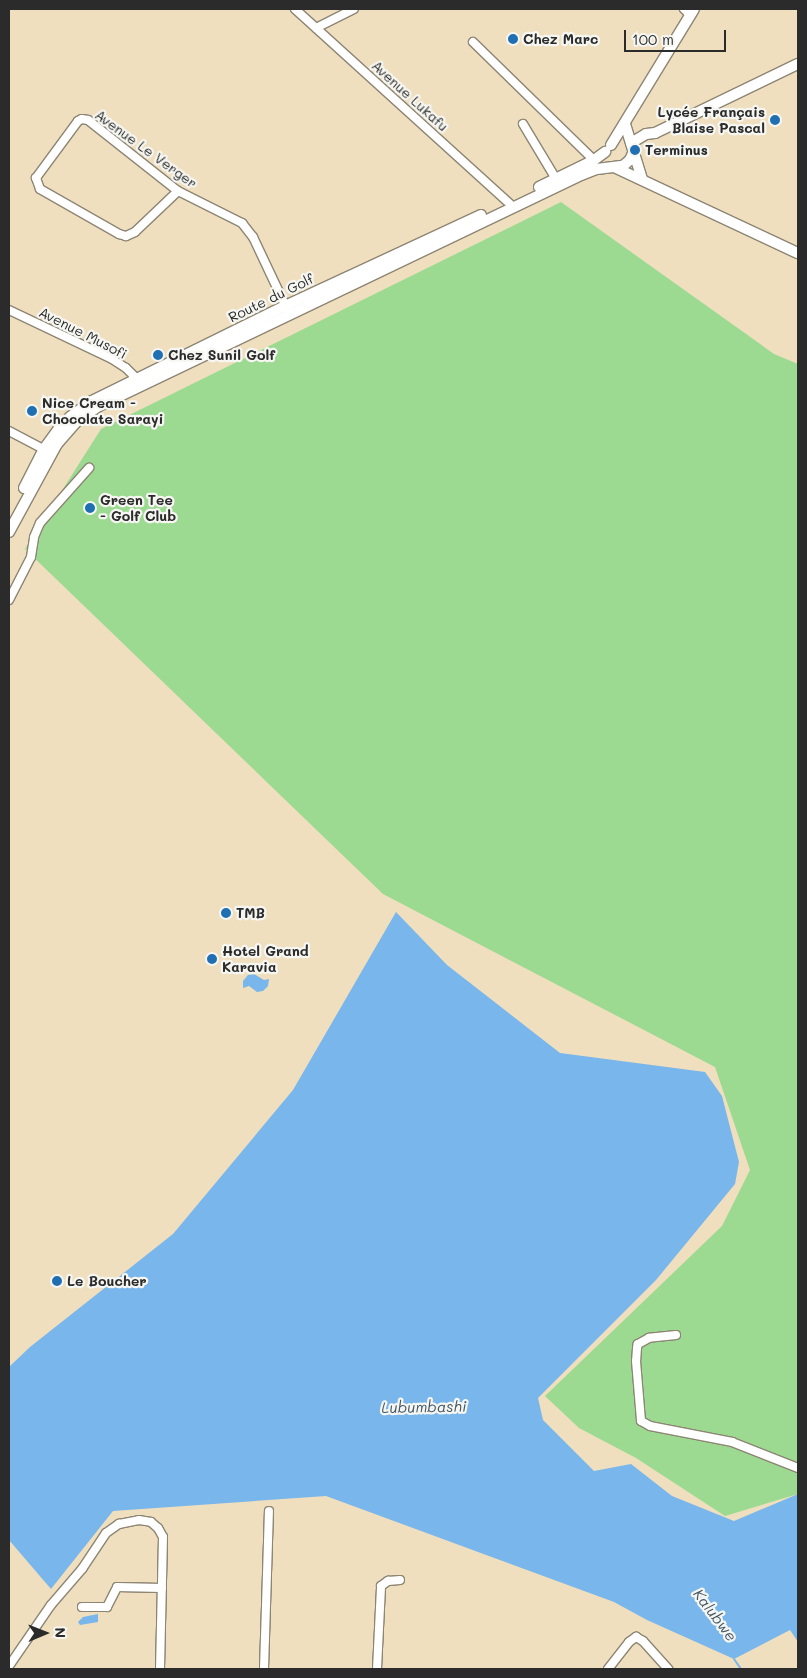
<!DOCTYPE html>
<html>
<head>
<meta charset="utf-8">
<style>
  body { margin:0 }
  #map { position:relative; width:807px; height:1678px; overflow:hidden; background:#efdfbe; font-family:Mali,sans-serif }
  div>[style] { position:absolute }
  .green>* { inset:0; background:#9bda90 }
  .water>* { inset:0; background:#78b6eb }
  .stream>* { height:2px; margin:-1px; padding:0 1px; transform-origin:1px; border-radius:1px; background:#78b6eb }
  .roads { filter:drop-shadow(1px 0 #8d8574) drop-shadow(-1px 0 #8d8574) drop-shadow(0 1px #8d8574) drop-shadow(0 -1px #8d8574) }
  .street>* { height:8px; margin:-4px; padding:0 4px; transform-origin:4px; border-radius:4px; background:#fff }
  .secondary>* { height:10px; margin:-5px; padding:0 5px; transform-origin:5px; border-radius:5px; background:#fff }
  .dots>* { width:14px; height:14px; translate:-50% -50%; box-sizing:border-box; border:2px solid #f6f6f2; border-radius:50% }
  span { translate:-50% -50%; white-space:nowrap; text-align:center; line-height:1.15; -webkit-text-stroke:4.5px #f6f6f2; paint-order:stroke }
  .poi-label { font-size:14px; color:#2b2b2b; font-weight:700 }
  .left { translate:0 -50%; text-align:left }
  .right { translate:-100% -50%; text-align:right }
  .street-label { font-size:14px; color:#2b2b2b }
  .water-label { font-size:15px; color:#425565; font-style:italic }
  .frame { position:absolute; inset:0; border:10px solid #2b2b2b; pointer-events:none }
  .north { position:absolute; left:20px; top:1608px; width:50px; height:50px; -webkit-text-stroke:4px #f6f6f2; paint-order:stroke; rotate:89deg; font-size:14px; font-weight:700; line-height:20px; text-align:center; color:#2b2b2b }
  .north::after { content:''; display:block; margin:auto; width:18px; height:22px; background:#2b2b2b; clip-path:polygon(50% 0,100% 100%,50% 72%,0 100%) }
  .scale { position:absolute; left:624px; top:30px; width:102px; height:22px; box-sizing:border-box; border:2px solid #2b2b2b; border-top:0; padding-left:6px; font-size:15px; line-height:18px; white-space:nowrap; color:#2b2b2b; -webkit-text-stroke:4px #f6f6f2; paint-order:stroke }
</style>
</head>
<body>
<div id="map">
  <div class="green">
    <i style="clip-path:polygon(561px 202px,774px 354px,798px 364px,798px 1494px,725px 1516px,636px 1458px,579px 1428px,545px 1396px,722px 1226px,750px 1170px,715px 1067px,383px 894px,25px 549px,101px 429px)"></i>
  </div>
  <div class="water">
    <i style="clip-path:polygon(396px 912px,447px 965px,560px 1053px,705px 1072px,722px 1096px,739px 1162px,735px 1184px,656px 1280px,538px 1398px,543px 1420px,594px 1471px,631px 1464px,672px 1496px,734px 1521px,798px 1494px,798px 1642px,790px 1630px,734px 1659px,647px 1620px,614px 1602px,326px 1496px,113px 1511px,51px 1589px,9px 1540px,9px 1367px,30px 1347px,173px 1234px,293px 1090px)"></i>
    <i style="clip-path:polygon(254px 974px,264px 980px,269px 979px,268px 986px,263px 991px,257px 992px,249px 986px,243px 988px,243px 981px,248px 975px)"></i>
    <i style="clip-path:polygon(98px 1614px,98px 1622px,80px 1625px,78px 1622px,83px 1617px)"></i>
  </div>
  <div class="stream">
    <i style="left:734px;top:1659px;width:12px;rotate:55deg"></i>
  </div>
  <div class="roads">
    <div class="street">
      <i style="left:295px;top:9px;width:294px;rotate:42.2deg"></i>
      <i style="left:684px;top:9px;width:8px;rotate:45deg"></i>
      <i style="left:316px;top:28px;width:42px;rotate:-26.6deg"></i>
      <i style="left:473px;top:42px;width:169px;rotate:44.3deg"></i>
      <i style="left:523px;top:124px;width:64px;rotate:59deg"></i>
      <i style="left:178px;top:191px;width:59px;rotate:136.4deg"></i>
      <i style="left:135px;top:232px;width:10px;rotate:156deg"></i>
      <i style="left:126px;top:236px;width:7px;rotate:-164deg"></i>
      <i style="left:119px;top:234px;width:91px;rotate:-150.3deg"></i>
      <i style="left:40px;top:189px;width:12px;rotate:-110deg"></i>
      <i style="left:36px;top:178px;width:71px;rotate:-53.6deg"></i>
      <i style="left:78px;top:121px;width:4px;rotate:-27deg"></i>
      <i style="left:82px;top:119px;width:6px;rotate:9deg"></i>
      <i style="left:88px;top:120px;width:115px;rotate:38.3deg"></i>
      <i style="left:178px;top:191px;width:72px;rotate:26.6deg"></i>
      <i style="left:242px;top:223px;width:18px;rotate:52deg"></i>
      <i style="left:253px;top:237px;width:80px;rotate:64.7deg"></i>
      <i style="left:9px;top:310px;width:114px;rotate:25.4deg"></i>
      <i style="left:112px;top:359px;width:17px;rotate:33deg"></i>
      <i style="left:126px;top:368px;width:20px;rotate:45deg"></i>
      <i style="left:9px;top:431px;width:43px;rotate:27.8deg"></i>
      <i style="left:9px;top:600px;width:48px;rotate:-62.9deg"></i>
      <i style="left:31px;top:557px;width:20px;rotate:-81deg"></i>
      <i style="left:34px;top:537px;width:15px;rotate:-67deg"></i>
      <i style="left:40px;top:523px;width:74px;rotate:-48.3deg"></i>
      <i style="left:676px;top:1335px;width:27px;rotate:174deg"></i>
      <i style="left:649px;top:1338px;width:13px;rotate:151deg"></i>
      <i style="left:638px;top:1344px;width:4px;rotate:104deg"></i>
      <i style="left:637px;top:1348px;width:13px;rotate:94deg"></i>
      <i style="left:636px;top:1361px;width:60px;rotate:85.2deg"></i>
      <i style="left:641px;top:1421px;width:10px;rotate:29deg"></i>
      <i style="left:650px;top:1426px;width:84px;rotate:11deg"></i>
      <i style="left:732px;top:1442px;width:71px;rotate:21.5deg"></i>
      <i style="left:82px;top:1607px;width:25px"></i>
      <i style="left:107px;top:1607px;width:22px;rotate:-63deg"></i>
      <i style="left:117px;top:1587px;width:45px;rotate:1.3deg"></i>
      <i style="left:9px;top:1666px;width:74px;rotate:-55.5deg"></i>
      <i style="left:51px;top:1605px;width:48px;rotate:-49.3deg"></i>
      <i style="left:82px;top:1569px;width:43px;rotate:-56.3deg"></i>
      <i style="left:106px;top:1533px;width:16px;rotate:-35deg"></i>
      <i style="left:119px;top:1524px;width:20px;rotate:-11deg"></i>
      <i style="left:139px;top:1520px;width:12px;rotate:9deg"></i>
      <i style="left:151px;top:1522px;width:9px;rotate:41deg"></i>
      <i style="left:158px;top:1528px;width:10px;rotate:61deg"></i>
      <i style="left:163px;top:1537px;width:132px;rotate:91.3deg"></i>
      <i style="left:264px;top:1669px;width:158px;rotate:-88.2deg"></i>
      <i style="left:377px;top:1669px;width:83px;rotate:-87.2deg"></i>
      <i style="left:381px;top:1586px;width:9px;rotate:-36deg"></i>
      <i style="left:388px;top:1581px;width:12px;rotate:-5deg"></i>
      <i style="left:608px;top:1669px;width:34px;rotate:-52deg"></i>
      <i style="left:629px;top:1642px;width:9px;rotate:-36deg"></i>
      <i style="left:636px;top:1637px;width:8px;rotate:30deg"></i>
      <i style="left:643px;top:1641px;width:38px;rotate:48deg"></i>
    </div>
    <div class="secondary">
      <i style="left:625px;top:124px;width:58px;rotate:72.8deg"></i>
      <i style="left:631px;top:143px;width:17px;rotate:-31deg"></i>
      <i style="left:646px;top:134px;width:9px;rotate:-6deg"></i>
      <i style="left:655px;top:133px;width:159px;rotate:-25.8deg"></i>
      <i style="left:611px;top:145px;width:159px;rotate:-58.6deg"></i>
      <i style="left:614px;top:167px;width:203px;rotate:25.1deg"></i>
      <i style="left:539px;top:187px;width:61px;rotate:-26.1deg"></i>
      <i style="left:594px;top:160px;width:14px;rotate:-36deg"></i>
      <i style="left:24px;top:488px;width:44px;rotate:-62.9deg"></i>
      <i style="left:44px;top:449px;width:24px;rotate:-54deg"></i>
      <i style="left:58px;top:430px;width:18px;rotate:-47deg"></i>
      <i style="left:70px;top:417px;width:27px;rotate:-36deg"></i>
      <i style="left:92px;top:401px;width:215px;rotate:-26.2deg"></i>
      <i style="left:285px;top:306px;width:216px;rotate:-24.9deg"></i>
      <i style="left:9px;top:532px;width:100px;rotate:-61.4deg"></i>
      <i style="left:57px;top:444px;width:29px;rotate:-49deg"></i>
      <i style="left:76px;top:422px;width:28px;rotate:-35deg"></i>
      <i style="left:99px;top:406px;width:534px;rotate:-25.61deg"></i>
      <i style="left:581px;top:175px;width:17px;rotate:-21deg"></i>
      <i style="left:597px;top:169px;width:26px;rotate:-7deg"></i>
      <i style="left:623px;top:166px;width:9px;rotate:-41deg"></i>
      <i style="left:630px;top:160px;width:10px;rotate:-66deg"></i>
    </div>
  </div>
  <div class="dots">
    <i style="left:513px;top:39px;background:#1f6fb2"></i>
    <i style="left:775px;top:120px;background:#1f6fb2"></i>
    <i style="left:635px;top:150px;background:#1f6fb2"></i>
    <i style="left:158px;top:355px;background:#1f6fb2"></i>
    <i style="left:32px;top:411px;background:#1f6fb2"></i>
    <i style="left:90px;top:508px;background:#1f6fb2"></i>
    <i style="left:226px;top:913px;background:#1f6fb2"></i>
    <i style="left:212px;top:959px;background:#1f6fb2"></i>
    <i style="left:57px;top:1281px;background:#1f6fb2"></i>
  </div>
  <div class="poi-label">
    <span class="left" style="left:523px;top:39px">Chez Marc</span>
    <span class="right" style="left:765px;top:120px">Lycée Français<br>Blaise Pascal</span>
    <span class="left" style="left:645px;top:150px">Terminus</span>
    <span class="left" style="left:168px;top:355px">Chez Sunil Golf</span>
    <span class="left" style="left:42px;top:411px">Nice Cream -<br>Chocolate Sarayi</span>
    <span class="left" style="left:100px;top:508px">Green Tee<br>- Golf Club</span>
    <span class="left" style="left:236px;top:913px">TMB</span>
    <span class="left" style="left:222px;top:959px">Hotel Grand<br>Karavia</span>
    <span class="left" style="left:67px;top:1281px">Le Boucher</span>
  </div>
  <div class="street-label">
    <span style="left:410px;top:96px;rotate:42deg">Avenue Lukafu</span>
    <span style="left:146px;top:149px;rotate:36deg">Avenue Le Verger</span>
    <span style="left:271px;top:298px;rotate:-26deg">Route du Golf</span>
    <span style="left:83px;top:333px;rotate:27deg">Avenue Musofi</span>
  </div>
  <div class="water-label">
    <span style="left:424px;top:1407px;rotate:-1deg">Lubumbashi</span>
    <span style="left:715px;top:1615px;rotate:53deg">Kalubwe</span>
  </div>
  <div class="frame"></div>
  <div class="north">N</div>
  <div class="scale">100 m</div>
</div>
</body>
</html>
